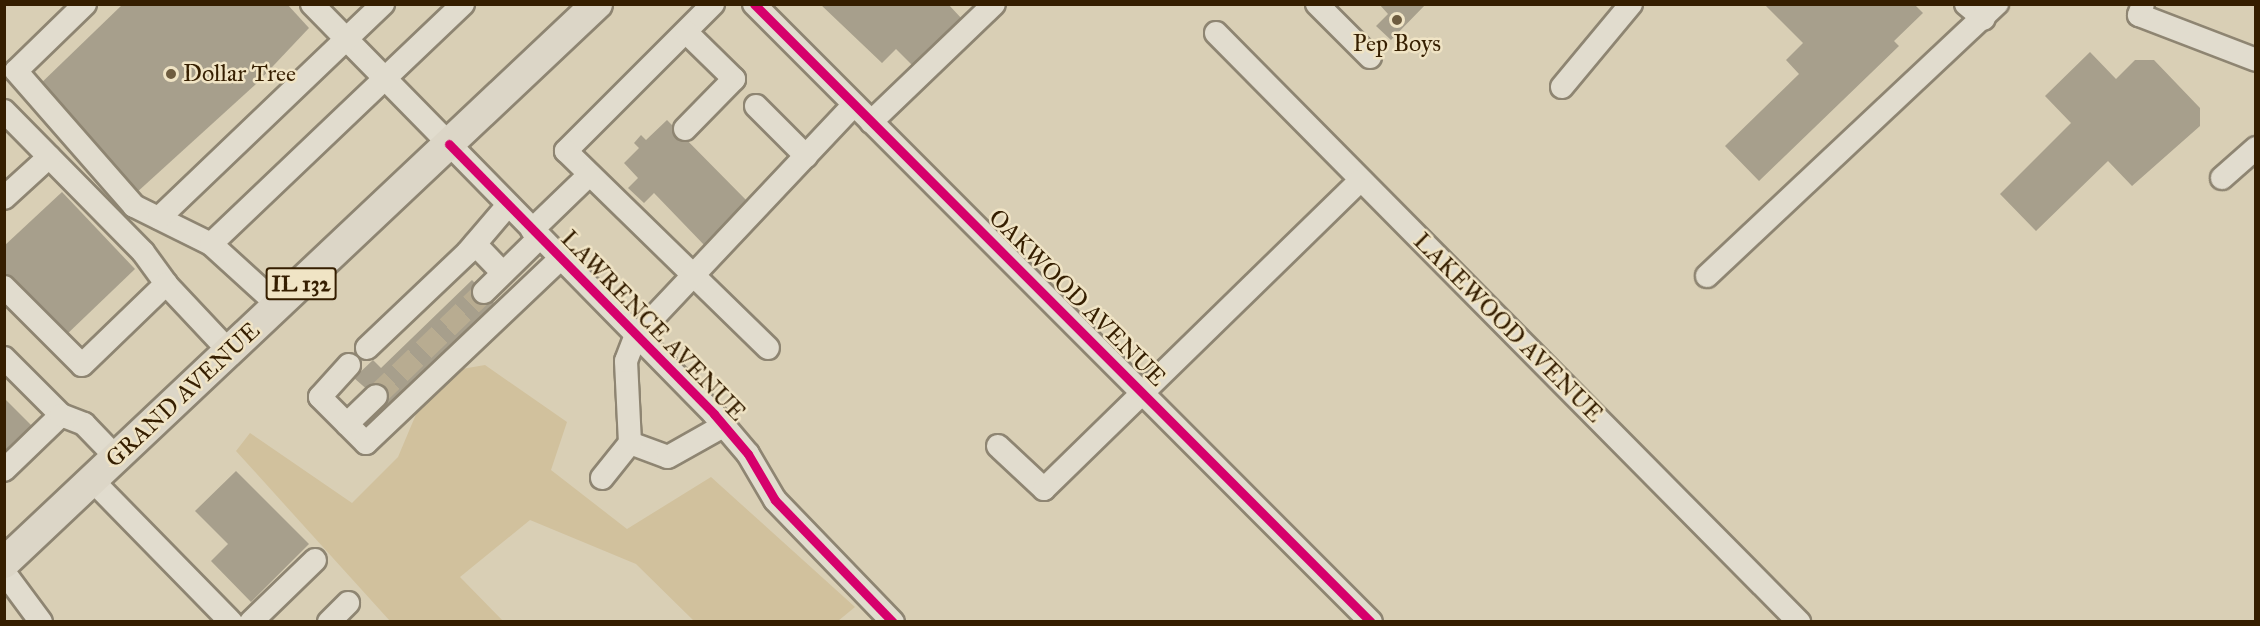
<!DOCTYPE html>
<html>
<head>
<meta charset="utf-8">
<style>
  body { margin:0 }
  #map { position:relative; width:2260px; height:626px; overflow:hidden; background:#d9cfb5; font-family:"IM FELL Great Primer",serif }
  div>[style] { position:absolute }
  .green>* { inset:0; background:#d1c19d }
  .building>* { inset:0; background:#a79f8c }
  .minor-tunnel>* { height:22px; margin-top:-11px; transform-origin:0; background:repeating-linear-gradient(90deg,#b8ac91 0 22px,transparent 0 33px) }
  .roads { filter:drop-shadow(2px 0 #8e8572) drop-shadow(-2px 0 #8e8572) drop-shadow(0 2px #8e8572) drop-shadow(0 -2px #8e8572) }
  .minor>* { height:22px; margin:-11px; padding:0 11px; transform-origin:11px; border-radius:11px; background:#e1dcce }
  .major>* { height:30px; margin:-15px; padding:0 15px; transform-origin:15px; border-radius:15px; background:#dcd6c7 }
  .cycleway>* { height:9px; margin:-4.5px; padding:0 4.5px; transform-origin:4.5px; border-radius:4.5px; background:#d6006c }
  .dots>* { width:16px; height:16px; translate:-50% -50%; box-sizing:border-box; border:3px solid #f0e4c5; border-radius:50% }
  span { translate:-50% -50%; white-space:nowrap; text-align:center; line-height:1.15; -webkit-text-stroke:5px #f0e4c5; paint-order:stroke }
  .shield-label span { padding:2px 4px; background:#f0e4c5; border:2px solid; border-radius:4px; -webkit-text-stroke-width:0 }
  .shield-label { font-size:22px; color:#351e00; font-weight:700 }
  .poi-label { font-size:24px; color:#351e00 }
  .left { translate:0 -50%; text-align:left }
  .street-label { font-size:24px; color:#351e00 }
  .frame { position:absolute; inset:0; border:6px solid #351e00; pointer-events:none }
</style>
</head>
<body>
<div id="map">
  <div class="green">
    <i style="clip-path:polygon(485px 365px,567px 422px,551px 470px,627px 529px,711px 477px,855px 607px,838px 621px,694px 621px,636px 564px,530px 520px,460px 577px,503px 621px,390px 621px,236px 451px,250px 433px,352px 503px,398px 457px,433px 374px)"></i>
  </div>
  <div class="building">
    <i style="clip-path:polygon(123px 4px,287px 4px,309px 28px,257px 83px,135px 194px,35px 89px)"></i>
    <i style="clip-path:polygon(820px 4px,948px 4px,962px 19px,914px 67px,896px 49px,882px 63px)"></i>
    <i style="clip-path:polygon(1379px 4px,1426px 4px,1391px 40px,1376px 26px,1388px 14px)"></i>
    <i style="clip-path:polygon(1765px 5px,1915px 5px,1923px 13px,1894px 41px,1899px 46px,1759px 181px,1725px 146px,1799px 74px,1786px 60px,1803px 43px)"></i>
    <i style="clip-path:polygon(2090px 52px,2116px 79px,2135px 60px,2154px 60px,2200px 108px,2200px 126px,2132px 186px,2108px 161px,2036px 231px,2000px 194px,2071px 123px,2045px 96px)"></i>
    <i style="clip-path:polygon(667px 120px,751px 205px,707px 248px,654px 193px,644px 203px,628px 188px,638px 178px,624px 163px,639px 148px,634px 143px,641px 135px,646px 140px)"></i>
    <i style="clip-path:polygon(62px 192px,135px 269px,64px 337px,4px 274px,4px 246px)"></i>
    <i style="clip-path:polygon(472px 280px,497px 306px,386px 406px,354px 378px,373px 360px,381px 368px)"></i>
    <i style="clip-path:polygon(4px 398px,33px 427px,4px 455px)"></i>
    <i style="clip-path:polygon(236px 471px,309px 544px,251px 602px,211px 561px,228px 544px,195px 511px)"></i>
  </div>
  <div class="minor-tunnel">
    <i style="left:376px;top:396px;width:150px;rotate:-43.9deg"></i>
  </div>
  <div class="roads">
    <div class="minor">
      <i style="left:85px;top:4px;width:96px;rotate:135.8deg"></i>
      <i style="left:16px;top:71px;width:179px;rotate:48.8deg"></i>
      <i style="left:134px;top:206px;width:86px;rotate:26.3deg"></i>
      <i style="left:211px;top:244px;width:91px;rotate:42.3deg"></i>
      <i style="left:312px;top:4px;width:574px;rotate:45.56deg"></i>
      <i style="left:714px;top:414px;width:52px;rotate:49.6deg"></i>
      <i style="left:748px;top:454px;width:53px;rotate:59.6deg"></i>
      <i style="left:775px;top:500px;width:170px;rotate:46deg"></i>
      <i style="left:713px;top:4px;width:208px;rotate:135deg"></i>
      <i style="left:566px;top:151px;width:282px;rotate:44.3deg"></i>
      <i style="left:754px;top:4px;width:873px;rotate:45.05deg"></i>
      <i style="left:1317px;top:4px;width:75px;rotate:45deg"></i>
      <i style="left:1966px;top:4px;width:23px;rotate:40deg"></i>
      <i style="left:2143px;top:4px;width:12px;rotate:110deg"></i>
      <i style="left:2139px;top:15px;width:125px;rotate:21deg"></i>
      <i style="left:1216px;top:33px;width:829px;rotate:45.29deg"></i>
      <i style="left:1562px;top:87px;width:108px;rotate:-50.3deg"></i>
      <i style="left:756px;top:106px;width:71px;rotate:45deg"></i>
      <i style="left:4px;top:111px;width:198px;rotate:45.4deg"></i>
      <i style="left:143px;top:252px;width:39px;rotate:54deg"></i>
      <i style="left:871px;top:122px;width:170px;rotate:-43.8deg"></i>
      <i style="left:685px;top:129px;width:70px;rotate:-45.6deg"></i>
      <i style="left:734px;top:79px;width:67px;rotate:-135.6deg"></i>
      <i style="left:2222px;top:178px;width:45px;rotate:-41.4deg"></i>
      <i style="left:4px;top:198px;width:61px;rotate:-42.3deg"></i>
      <i style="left:159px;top:218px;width:310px;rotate:-43.7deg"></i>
      <i style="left:532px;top:230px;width:79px;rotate:-44deg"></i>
      <i style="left:211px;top:244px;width:348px;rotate:-43.6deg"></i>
      <i style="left:475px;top:244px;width:40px;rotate:46deg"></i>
      <i style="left:1707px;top:276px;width:398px;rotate:-43.2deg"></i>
      <i style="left:4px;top:287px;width:110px;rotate:45deg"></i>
      <i style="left:82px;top:365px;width:117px;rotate:-44deg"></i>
      <i style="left:166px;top:284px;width:92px;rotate:46.8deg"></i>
      <i style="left:484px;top:292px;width:77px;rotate:-44.5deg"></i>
      <i style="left:367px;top:348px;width:139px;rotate:-43.5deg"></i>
      <i style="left:468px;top:252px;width:62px;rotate:-49.6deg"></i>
      <i style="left:4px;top:358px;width:81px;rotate:45deg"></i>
      <i style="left:61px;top:415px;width:79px;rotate:136deg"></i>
      <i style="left:349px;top:365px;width:43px;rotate:132.2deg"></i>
      <i style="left:320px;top:397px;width:65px;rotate:45deg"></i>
      <i style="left:366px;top:443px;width:267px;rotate:-43.5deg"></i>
      <i style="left:61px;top:415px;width:25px;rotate:21deg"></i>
      <i style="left:84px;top:424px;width:46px;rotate:45.9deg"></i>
      <i style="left:347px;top:424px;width:40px;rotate:-44deg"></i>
      <i style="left:630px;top:443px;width:40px;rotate:20.2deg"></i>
      <i style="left:668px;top:457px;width:63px;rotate:-29.4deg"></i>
      <i style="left:998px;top:446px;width:63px;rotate:43.1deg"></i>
      <i style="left:1044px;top:489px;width:441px;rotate:-44.3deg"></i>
      <i style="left:602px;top:478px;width:45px;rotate:-51.3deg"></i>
      <i style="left:630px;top:443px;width:82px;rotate:-92.8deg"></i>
      <i style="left:626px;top:361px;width:26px;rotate:-69deg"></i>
      <i style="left:635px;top:337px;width:319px;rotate:-46.7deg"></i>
      <i style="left:92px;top:480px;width:199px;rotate:45.6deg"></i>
      <i style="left:4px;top:572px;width:62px;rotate:53.5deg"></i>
      <i style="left:251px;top:622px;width:89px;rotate:-44.1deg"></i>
      <i style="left:329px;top:622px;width:27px;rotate:-45deg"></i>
    </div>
    <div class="major">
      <i style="left:4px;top:563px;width:815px;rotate:-43.31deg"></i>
    </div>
  </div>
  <div class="cycleway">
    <i style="left:754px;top:4px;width:873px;rotate:45.05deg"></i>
    <i style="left:449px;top:144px;width:378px;rotate:45.5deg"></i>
    <i style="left:714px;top:414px;width:52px;rotate:49.6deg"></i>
    <i style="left:748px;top:454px;width:53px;rotate:59.6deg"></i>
    <i style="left:775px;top:500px;width:170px;rotate:46deg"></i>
  </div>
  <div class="dots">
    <i style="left:1397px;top:20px;background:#6e5c3f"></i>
    <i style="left:171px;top:74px;background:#6e5c3f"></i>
  </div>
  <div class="shield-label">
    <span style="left:301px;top:284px">IL 132</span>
  </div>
  <div class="poi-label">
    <span style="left:1397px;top:44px">Pep Boys</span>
    <span class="left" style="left:183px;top:74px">Dollar Tree</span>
  </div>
  <div class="street-label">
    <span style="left:1077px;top:298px;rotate:45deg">OAKWOOD AVENUE</span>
    <span style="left:653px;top:326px;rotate:46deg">LAWRENCE AVENUE</span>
    <span style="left:1508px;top:328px;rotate:45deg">LAKEWOOD AVENUE</span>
    <span style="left:183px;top:395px;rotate:-43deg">GRAND AVENUE</span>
  </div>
  <div class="frame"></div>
</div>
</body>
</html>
